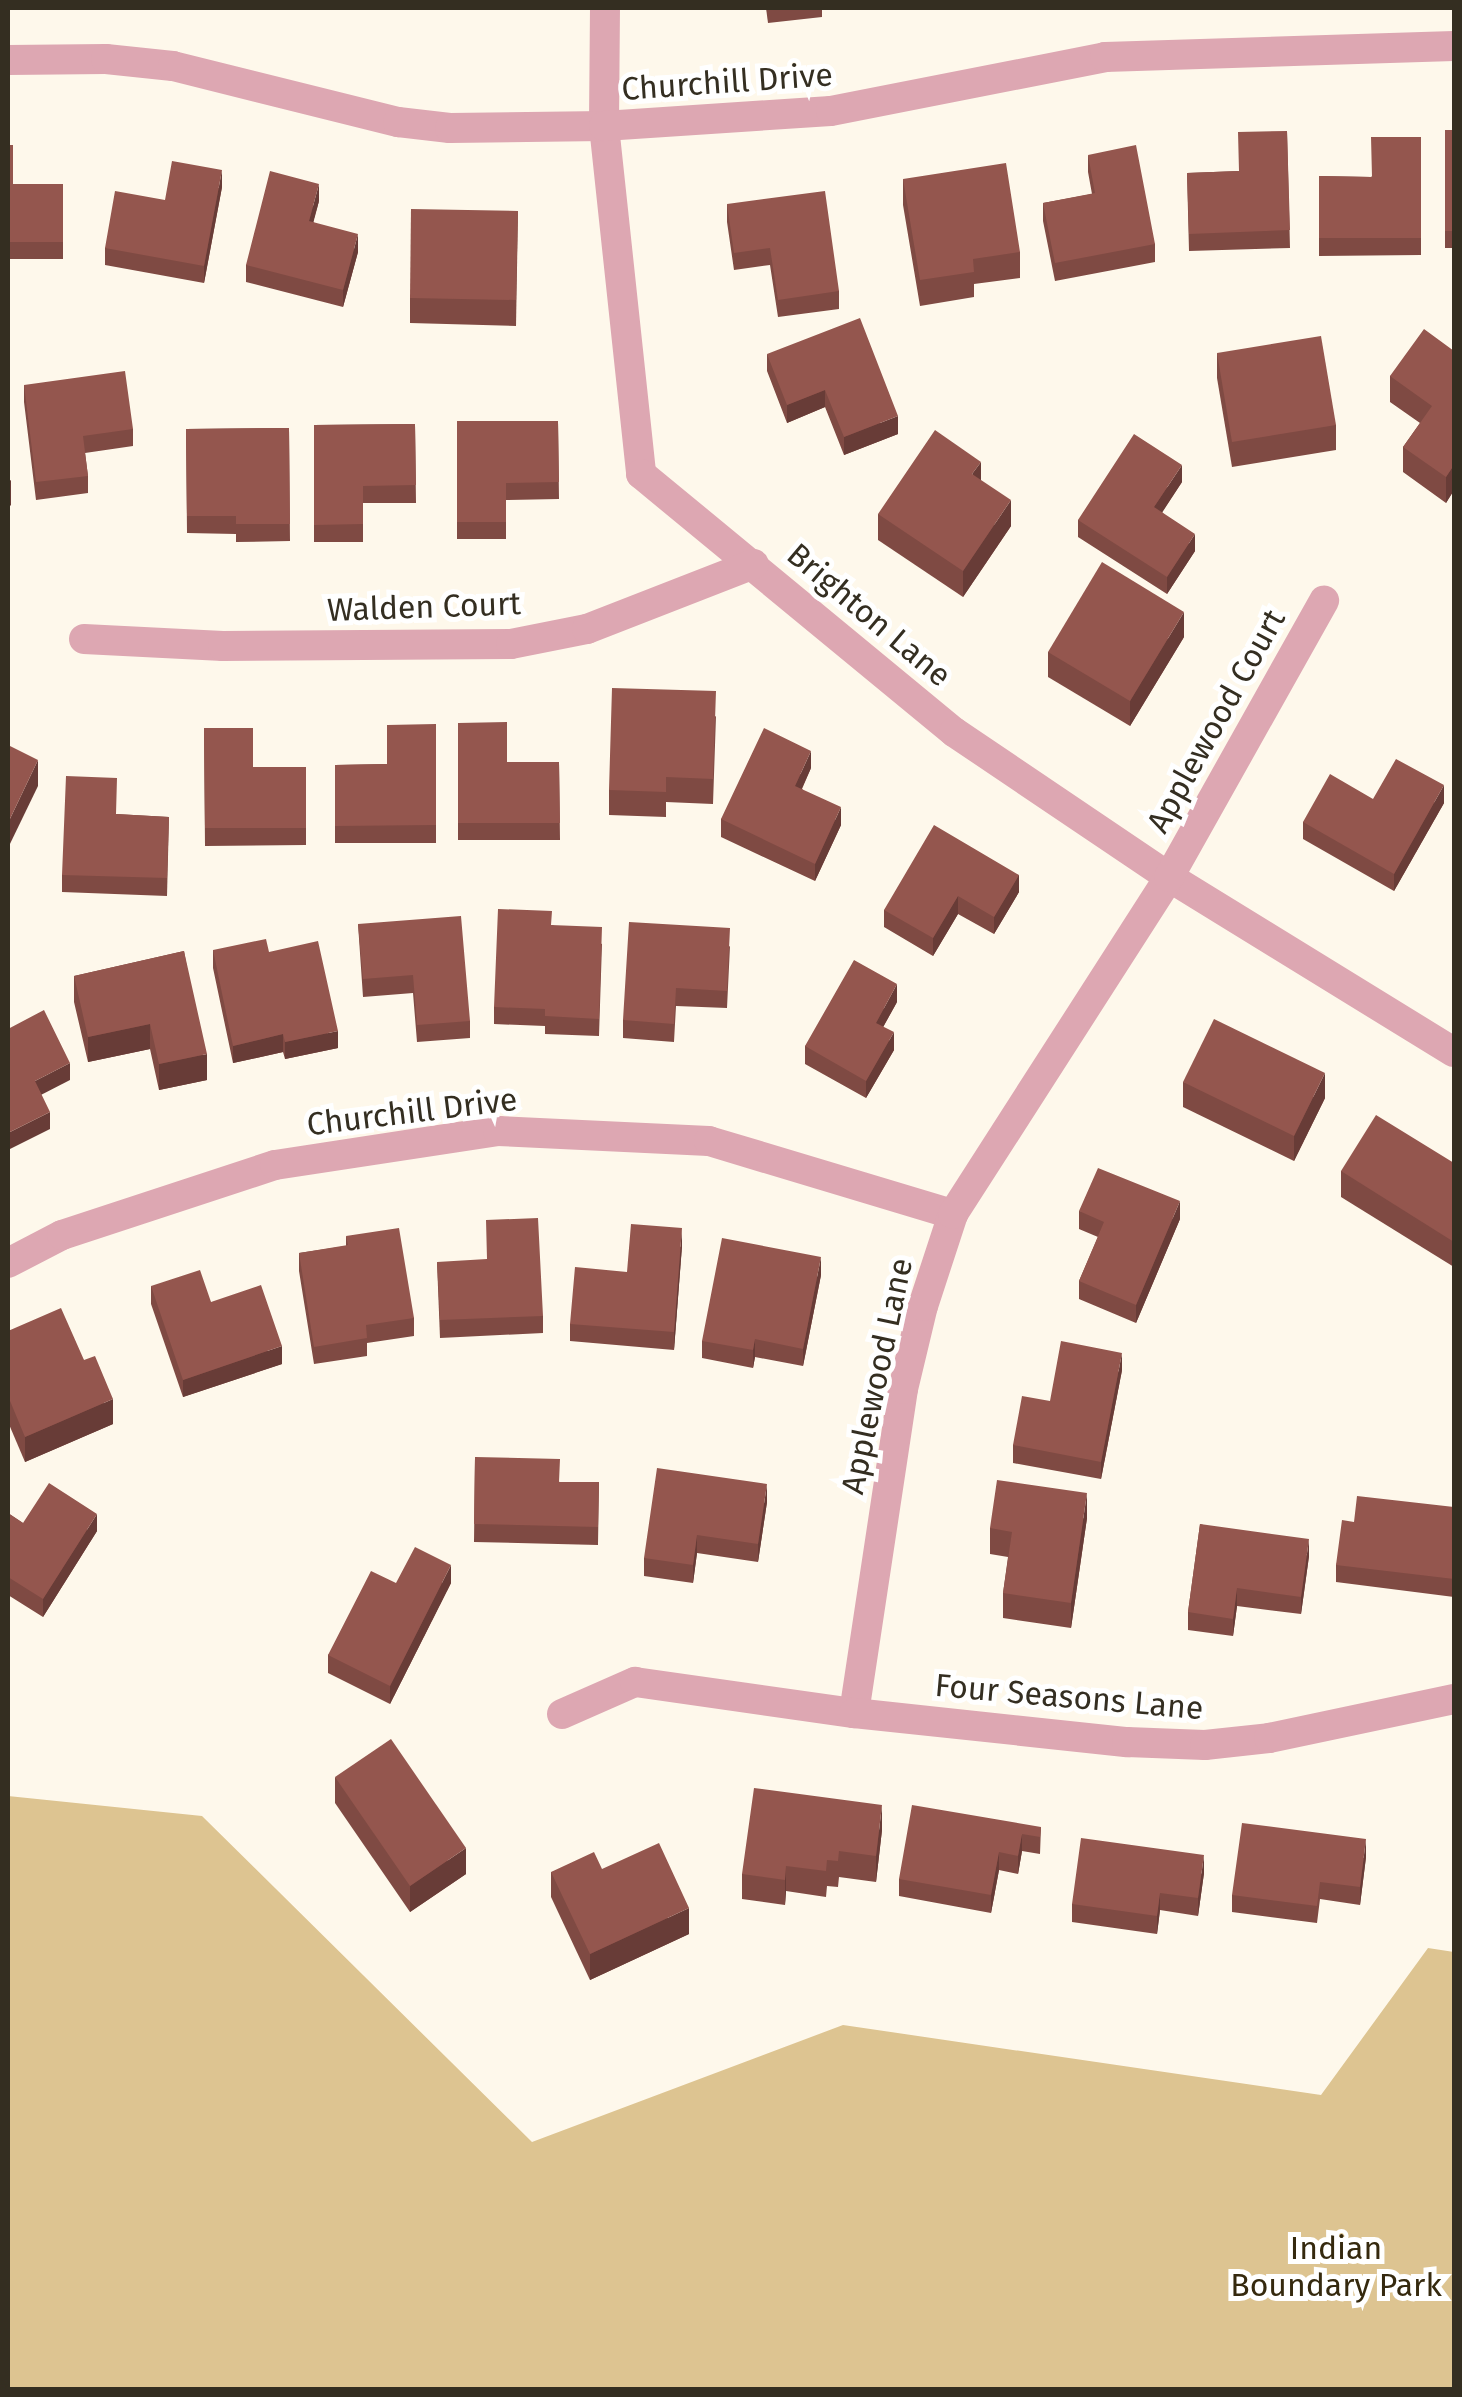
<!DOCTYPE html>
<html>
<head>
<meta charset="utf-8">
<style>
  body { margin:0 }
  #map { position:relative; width:1462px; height:2397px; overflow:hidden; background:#fef8eb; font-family:"Fira Sans",sans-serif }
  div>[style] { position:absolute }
  .green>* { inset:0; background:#ddc491 }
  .minor>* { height:30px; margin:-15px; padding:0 15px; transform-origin:15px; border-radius:15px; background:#dda7b2 }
  .wall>* { inset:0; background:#7f4a43 }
  .shaded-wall>* { inset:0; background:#683c37 }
  .building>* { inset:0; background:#94564e }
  span { translate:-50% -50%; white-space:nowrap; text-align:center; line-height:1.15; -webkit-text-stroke:10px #fff; paint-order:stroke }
  .street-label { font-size:32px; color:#342e21 }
  .park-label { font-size:32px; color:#35290e }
  .frame { position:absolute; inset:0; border:10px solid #342e21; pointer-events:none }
</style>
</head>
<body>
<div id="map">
  <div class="green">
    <i style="clip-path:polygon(8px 1796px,202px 1816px,532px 2142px,843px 2025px,1321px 2095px,1428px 1948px,1454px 1952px,1454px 2389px,8px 2389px)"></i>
  </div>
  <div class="minor">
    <i style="left:605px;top:8px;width:118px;rotate:90.5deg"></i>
    <i style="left:604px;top:126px;width:350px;rotate:83.9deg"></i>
    <i style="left:641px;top:474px;width:406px;rotate:39.5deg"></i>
    <i style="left:954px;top:732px;width:259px;rotate:34deg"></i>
    <i style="left:1169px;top:877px;width:334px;rotate:31.6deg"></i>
    <i style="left:8px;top:60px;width:98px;rotate:-0.6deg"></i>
    <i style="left:106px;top:59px;width:67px;rotate:6deg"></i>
    <i style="left:173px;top:66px;width:232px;rotate:14deg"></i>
    <i style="left:398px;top:122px;width:52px;rotate:6.6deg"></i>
    <i style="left:450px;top:128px;width:154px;rotate:-0.7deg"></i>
    <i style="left:604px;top:126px;width:227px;rotate:-3.8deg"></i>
    <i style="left:831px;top:111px;width:279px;rotate:-11.1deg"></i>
    <i style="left:1105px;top:57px;width:349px;rotate:-1.8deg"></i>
    <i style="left:84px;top:639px;width:139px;rotate:2.9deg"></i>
    <i style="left:223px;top:646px;width:288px;rotate:-0.4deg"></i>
    <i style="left:511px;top:644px;width:77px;rotate:-11.2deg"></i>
    <i style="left:587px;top:629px;width:179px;rotate:-21.3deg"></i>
    <i style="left:8px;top:1263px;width:61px;rotate:-27.4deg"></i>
    <i style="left:62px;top:1235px;width:224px;rotate:-18.2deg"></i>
    <i style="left:275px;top:1165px;width:226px;rotate:-8.7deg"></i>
    <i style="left:498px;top:1131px;width:211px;rotate:2.7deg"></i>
    <i style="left:709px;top:1141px;width:255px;rotate:16.7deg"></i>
    <i style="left:854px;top:1713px;width:328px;rotate:-81.4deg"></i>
    <i style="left:903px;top:1389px;width:85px;rotate:-76.5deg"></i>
    <i style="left:923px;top:1306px;width:97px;rotate:-71.9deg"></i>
    <i style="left:953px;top:1214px;width:400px;rotate:-57.3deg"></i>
    <i style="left:1169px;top:877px;width:317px;rotate:-60.7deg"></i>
    <i style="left:562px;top:1714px;width:80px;rotate:-23.7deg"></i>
    <i style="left:635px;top:1682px;width:221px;rotate:8.1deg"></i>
    <i style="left:854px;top:1713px;width:275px;rotate:6.1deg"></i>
    <i style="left:1127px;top:1742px;width:78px;rotate:2.2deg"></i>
    <i style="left:1205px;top:1745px;width:64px;rotate:-6.2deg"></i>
    <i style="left:1269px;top:1738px;width:189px;rotate:-11.9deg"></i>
  </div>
  <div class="wall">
    <i style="clip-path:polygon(766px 8px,822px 8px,822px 17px,768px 23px)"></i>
    <i style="clip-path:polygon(1445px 130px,1454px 130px,1454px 248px,1445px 248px)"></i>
    <i style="clip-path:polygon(1287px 131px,1290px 248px,1189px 251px,1187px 173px,1239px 171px)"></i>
    <i style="clip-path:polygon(1421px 137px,1421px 255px,1319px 256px,1319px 176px,1371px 177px)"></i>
    <i style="clip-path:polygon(8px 145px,13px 184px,63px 184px,63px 259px,8px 259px)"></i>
    <i style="clip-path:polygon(1088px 155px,1155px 244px,1155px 262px,1055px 281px,1043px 221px,1043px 203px,1092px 194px,1088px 172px)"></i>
    <i style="clip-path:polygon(903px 179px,1020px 252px,1020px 278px,974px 284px,974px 297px,920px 306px,903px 205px)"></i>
    <i style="clip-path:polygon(222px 187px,204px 283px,105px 265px,105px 248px,165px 200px)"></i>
    <i style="clip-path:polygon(319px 201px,313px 222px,358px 252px,343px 307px,246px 282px,246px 265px)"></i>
    <i style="clip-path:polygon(727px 204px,839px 291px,839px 309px,778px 317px,770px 265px,734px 270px,727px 222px)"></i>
    <i style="clip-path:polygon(518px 211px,516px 326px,410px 323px,410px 298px)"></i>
    <i style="clip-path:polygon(1454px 351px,1454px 490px,1446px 503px,1403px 472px,1403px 447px,1420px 423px,1390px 402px,1390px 376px)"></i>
    <i style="clip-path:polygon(1217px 353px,1336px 425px,1336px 450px,1232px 467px,1217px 378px)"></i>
    <i style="clip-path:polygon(767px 354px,898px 434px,844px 455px,825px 407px,787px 423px,767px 371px)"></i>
    <i style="clip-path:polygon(24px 385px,133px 429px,133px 446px,85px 453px,88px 476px,88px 493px,36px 500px,24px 402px)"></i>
    <i style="clip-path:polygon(457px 421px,558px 421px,559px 499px,506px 500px,506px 539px,457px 539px)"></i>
    <i style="clip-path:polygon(415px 424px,416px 503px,363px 503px,363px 542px,314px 542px,314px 425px)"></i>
    <i style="clip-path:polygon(289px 428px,290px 541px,236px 542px,236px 534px,187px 533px,186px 429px)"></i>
    <i style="clip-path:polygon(1182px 482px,1162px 512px,1195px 551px,1167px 594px,1078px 537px,1078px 520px)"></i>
    <i style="clip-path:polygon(878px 514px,1011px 526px,963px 597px,878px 540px)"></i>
    <i style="clip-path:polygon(1184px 637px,1130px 726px,1048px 677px,1048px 652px)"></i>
    <i style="clip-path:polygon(716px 716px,713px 804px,666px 802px,666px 817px,609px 815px,609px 790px)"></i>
    <i style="clip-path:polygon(458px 723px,507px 762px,559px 762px,560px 840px,458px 840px)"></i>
    <i style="clip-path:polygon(436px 724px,436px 843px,335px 843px,335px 765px,387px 764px)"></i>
    <i style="clip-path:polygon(204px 728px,253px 767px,306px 767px,306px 845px,205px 846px)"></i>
    <i style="clip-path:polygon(811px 768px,802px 789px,841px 825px,815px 881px,721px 837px,721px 819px)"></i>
    <i style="clip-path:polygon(1373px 799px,1444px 803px,1394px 891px,1303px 839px,1303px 822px)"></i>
    <i style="clip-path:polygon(116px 814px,169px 817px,167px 896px,62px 892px,62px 875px)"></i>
    <i style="clip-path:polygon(1019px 875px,1019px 892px,994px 934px,958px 914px,933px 956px,884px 927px,884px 910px)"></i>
    <i style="clip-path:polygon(358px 924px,470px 1021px,470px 1038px,417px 1042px,413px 993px,363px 997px)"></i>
    <i style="clip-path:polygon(552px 925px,602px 944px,599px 1036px,545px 1034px,545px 1026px,494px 1024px,494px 1007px)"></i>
    <i style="clip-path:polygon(730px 946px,727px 1008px,676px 1006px,674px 1042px,623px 1038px,623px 1020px)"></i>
    <i style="clip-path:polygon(213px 950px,269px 952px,338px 1048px,285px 1059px,283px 1052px,233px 1063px,213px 968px)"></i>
    <i style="clip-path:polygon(184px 951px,207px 1080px,159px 1090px,150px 1049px,88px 1062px,74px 1002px,74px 976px)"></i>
    <i style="clip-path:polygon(897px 1002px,883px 1027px,894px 1050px,866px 1098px,805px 1064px,805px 1046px)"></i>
    <i style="clip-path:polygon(1183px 1082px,1325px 1098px,1294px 1161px,1183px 1107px)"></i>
    <i style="clip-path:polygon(1454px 1163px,1454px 1267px,1341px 1197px,1341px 1171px)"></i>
    <i style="clip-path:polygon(1079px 1211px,1180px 1219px,1136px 1323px,1079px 1299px,1079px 1281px,1098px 1237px,1079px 1229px)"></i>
    <i style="clip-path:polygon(346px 1236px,414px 1318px,414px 1336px,367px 1343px,367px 1356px,314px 1364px,299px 1271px,299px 1253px,346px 1246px)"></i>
    <i style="clip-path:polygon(682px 1246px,674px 1350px,570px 1341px,570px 1324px,627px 1272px)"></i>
    <i style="clip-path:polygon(437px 1262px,543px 1316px,543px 1333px,440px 1338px)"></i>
    <i style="clip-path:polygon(821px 1275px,803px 1366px,755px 1357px,753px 1368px,702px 1358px,702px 1341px)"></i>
    <i style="clip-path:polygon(151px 1286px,211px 1302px,282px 1364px,183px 1397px,151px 1304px)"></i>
    <i style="clip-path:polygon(8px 1331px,84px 1360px,113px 1424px,25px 1462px,8px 1422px)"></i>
    <i style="clip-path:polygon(1122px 1370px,1101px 1479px,1013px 1463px,1013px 1445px,1050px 1401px)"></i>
    <i style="clip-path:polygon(475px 1457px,560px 1482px,599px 1482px,598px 1545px,474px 1542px)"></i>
    <i style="clip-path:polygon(767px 1502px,758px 1562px,697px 1553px,693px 1583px,644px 1576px,644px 1558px)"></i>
    <i style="clip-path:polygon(1454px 1507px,1454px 1597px,1336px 1582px,1336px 1565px,1354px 1522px)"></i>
    <i style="clip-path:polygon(8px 1513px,23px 1523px,97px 1531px,43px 1617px,8px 1595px)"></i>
    <i style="clip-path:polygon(1087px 1518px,1071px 1628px,1003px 1618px,1003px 1593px,1008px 1557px,990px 1554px,990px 1528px)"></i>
    <i style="clip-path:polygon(1200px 1524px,1309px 1556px,1301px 1614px,1237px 1606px,1233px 1636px,1188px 1630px,1188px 1612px)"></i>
    <i style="clip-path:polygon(396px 1583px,451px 1583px,390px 1704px,328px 1673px,328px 1655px)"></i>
    <i style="clip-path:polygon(335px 1777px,466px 1874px,410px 1912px,335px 1803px)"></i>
    <i style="clip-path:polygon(1041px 1827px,1040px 1854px,1022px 1851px,1018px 1874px,999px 1870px,991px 1913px,899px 1896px,899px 1879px)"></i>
    <i style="clip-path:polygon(882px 1830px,876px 1882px,839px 1877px,838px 1887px,827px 1886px,826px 1897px,786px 1891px,785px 1905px,742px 1899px,742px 1874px)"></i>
    <i style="clip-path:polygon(1366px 1857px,1360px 1905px,1320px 1899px,1317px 1923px,1232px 1912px,1232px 1895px)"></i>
    <i style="clip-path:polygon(602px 1869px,689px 1934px,590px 1980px,551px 1897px,551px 1872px)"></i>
    <i style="clip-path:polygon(1204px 1873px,1198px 1916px,1160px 1910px,1157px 1934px,1072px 1922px,1072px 1904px)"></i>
  </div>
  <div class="shaded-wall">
    <i style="clip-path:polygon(222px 170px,222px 187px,204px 283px,204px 266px)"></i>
    <i style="clip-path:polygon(319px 184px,319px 201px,309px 239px,309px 221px)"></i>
    <i style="clip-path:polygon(358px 234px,358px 252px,343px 307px,343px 290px)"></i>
    <i style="clip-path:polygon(825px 390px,825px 407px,787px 423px,787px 405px)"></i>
    <i style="clip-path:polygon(898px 416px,898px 434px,844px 455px,844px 437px)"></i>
    <i style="clip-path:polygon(981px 462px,981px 487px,972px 474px)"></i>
    <i style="clip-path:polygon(1182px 465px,1182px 482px,1154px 525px,1154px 507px)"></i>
    <i style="clip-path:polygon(1454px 465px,1454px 490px,1446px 503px,1446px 477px)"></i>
    <i style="clip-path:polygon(11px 480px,11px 505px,8px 508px,8px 482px)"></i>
    <i style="clip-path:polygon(1011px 500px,1011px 526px,963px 597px,963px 571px)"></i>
    <i style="clip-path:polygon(1195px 534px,1195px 551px,1167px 594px,1167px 577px)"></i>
    <i style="clip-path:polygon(1184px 612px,1184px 637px,1130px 726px,1130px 701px)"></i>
    <i style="clip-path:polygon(811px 751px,811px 768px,795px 803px,795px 786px)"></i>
    <i style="clip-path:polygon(38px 760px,38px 786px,8px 848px,8px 823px)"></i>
    <i style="clip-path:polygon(1444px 785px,1444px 803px,1394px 891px,1394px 874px)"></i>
    <i style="clip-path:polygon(841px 807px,841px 825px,815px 881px,815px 864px)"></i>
    <i style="clip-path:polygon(1019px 875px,1019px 892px,994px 934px,994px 917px)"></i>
    <i style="clip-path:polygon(958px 896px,958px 914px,933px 956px,933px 938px)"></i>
    <i style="clip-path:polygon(897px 984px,897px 1002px,876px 1040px,876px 1023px)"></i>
    <i style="clip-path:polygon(150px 1024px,150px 1049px,88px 1062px,88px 1037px)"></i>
    <i style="clip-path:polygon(338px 1031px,338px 1048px,285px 1059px,285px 1042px)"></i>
    <i style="clip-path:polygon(894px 1032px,894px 1050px,866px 1098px,866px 1081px)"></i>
    <i style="clip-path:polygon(283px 1034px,283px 1052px,233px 1063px,233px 1046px)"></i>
    <i style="clip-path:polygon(207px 1054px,207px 1080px,159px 1090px,159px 1064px)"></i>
    <i style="clip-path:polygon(70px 1063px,70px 1080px,35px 1098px,35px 1081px)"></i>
    <i style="clip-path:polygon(1325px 1073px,1325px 1098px,1294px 1161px,1294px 1136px)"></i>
    <i style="clip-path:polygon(50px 1112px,50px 1129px,8px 1150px,8px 1133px)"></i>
    <i style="clip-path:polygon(1180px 1201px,1180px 1219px,1136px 1323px,1136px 1305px)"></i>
    <i style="clip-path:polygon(682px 1228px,682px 1246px,674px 1350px,674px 1332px)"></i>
    <i style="clip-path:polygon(821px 1257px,821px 1275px,803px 1366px,803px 1349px)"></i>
    <i style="clip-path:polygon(755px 1339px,755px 1357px,753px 1368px,753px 1350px)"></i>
    <i style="clip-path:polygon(282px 1346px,282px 1364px,183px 1397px,183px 1380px)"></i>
    <i style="clip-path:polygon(1122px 1353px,1122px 1370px,1101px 1479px,1101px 1462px)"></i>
    <i style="clip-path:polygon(113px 1399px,113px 1424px,25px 1462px,25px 1437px)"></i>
    <i style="clip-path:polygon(767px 1484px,767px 1502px,758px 1562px,758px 1544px)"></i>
    <i style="clip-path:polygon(1087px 1493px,1087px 1518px,1071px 1628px,1071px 1603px)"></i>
    <i style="clip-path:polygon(97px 1514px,97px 1531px,43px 1617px,43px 1599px)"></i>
    <i style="clip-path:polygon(697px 1535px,697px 1553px,693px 1583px,693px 1565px)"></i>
    <i style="clip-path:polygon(1309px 1539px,1309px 1556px,1301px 1614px,1301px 1597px)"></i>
    <i style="clip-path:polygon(451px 1565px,451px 1583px,390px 1704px,390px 1686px)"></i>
    <i style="clip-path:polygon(1237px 1588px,1237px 1606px,1233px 1636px,1233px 1619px)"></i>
    <i style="clip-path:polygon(882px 1805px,882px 1830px,876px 1882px,876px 1856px)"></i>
    <i style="clip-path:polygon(1022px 1834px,1022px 1851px,1018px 1874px,1018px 1856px)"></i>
    <i style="clip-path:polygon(1366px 1839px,1366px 1857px,1360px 1905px,1360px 1887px)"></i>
    <i style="clip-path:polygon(466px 1848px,466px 1874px,410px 1912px,410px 1886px)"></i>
    <i style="clip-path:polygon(999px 1852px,999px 1870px,991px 1913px,991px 1895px)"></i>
    <i style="clip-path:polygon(1204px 1855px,1204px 1873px,1198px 1916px,1198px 1898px)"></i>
    <i style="clip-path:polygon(786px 1866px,786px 1891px,785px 1905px,785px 1880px)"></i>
    <i style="clip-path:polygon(1160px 1893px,1160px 1910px,1157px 1934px,1157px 1916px)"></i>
    <i style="clip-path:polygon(689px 1908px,689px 1934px,590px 1980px,590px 1954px)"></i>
  </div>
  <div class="building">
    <i style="clip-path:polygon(1445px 130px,1454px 130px,1454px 231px,1445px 231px)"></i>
    <i style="clip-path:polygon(1287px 131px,1290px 230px,1189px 234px,1187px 173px,1239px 171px,1238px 132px)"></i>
    <i style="clip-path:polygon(1371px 137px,1421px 137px,1421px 238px,1319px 238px,1319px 176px,1372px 177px)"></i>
    <i style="clip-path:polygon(8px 145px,13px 145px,13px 184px,63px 184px,63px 242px,8px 242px)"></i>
    <i style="clip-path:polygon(1136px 145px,1155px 244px,1055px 263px,1043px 203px,1095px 193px,1088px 155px)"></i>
    <i style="clip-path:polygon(172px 161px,222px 170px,204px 266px,105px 248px,115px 191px,165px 200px)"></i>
    <i style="clip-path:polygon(1006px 163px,1020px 252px,973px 259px,974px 272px,920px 280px,903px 179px)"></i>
    <i style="clip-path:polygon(270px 171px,319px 184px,309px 221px,358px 234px,343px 290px,246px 265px)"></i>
    <i style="clip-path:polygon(825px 191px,839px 291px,778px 300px,770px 248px,734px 253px,727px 204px)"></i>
    <i style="clip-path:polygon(411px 209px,518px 211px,516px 300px,410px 298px)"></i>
    <i style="clip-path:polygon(860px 318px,898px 416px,844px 437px,825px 390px,787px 405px,767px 354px)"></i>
    <i style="clip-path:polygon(1424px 329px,1454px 351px,1454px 465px,1446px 477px,1403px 447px,1432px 406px,1390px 376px)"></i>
    <i style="clip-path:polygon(1321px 336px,1336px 425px,1232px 442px,1217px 353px)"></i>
    <i style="clip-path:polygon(125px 371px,133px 429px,83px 436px,88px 476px,36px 482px,24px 385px)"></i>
    <i style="clip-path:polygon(457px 421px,558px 421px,559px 482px,506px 483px,506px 522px,457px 522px)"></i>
    <i style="clip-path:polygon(415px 424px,416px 485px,363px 486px,363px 524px,314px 525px,314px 425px)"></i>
    <i style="clip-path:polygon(289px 428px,290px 524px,236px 524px,236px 516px,187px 516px,186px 429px)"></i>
    <i style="clip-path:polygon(935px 430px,981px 462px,972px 474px,1011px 500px,963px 571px,878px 514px)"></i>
    <i style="clip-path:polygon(1134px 434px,1182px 465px,1154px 507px,1195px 534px,1167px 577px,1078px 520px)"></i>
    <i style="clip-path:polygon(1102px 562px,1184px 612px,1130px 701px,1048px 652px)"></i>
    <i style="clip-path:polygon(612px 688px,716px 691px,713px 779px,666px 777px,666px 792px,609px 790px)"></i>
    <i style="clip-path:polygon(507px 722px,507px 762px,559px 762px,560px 823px,458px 823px,458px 723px)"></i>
    <i style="clip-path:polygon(436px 724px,436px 825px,335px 826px,335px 765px,387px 764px,387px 725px)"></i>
    <i style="clip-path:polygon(204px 728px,253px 728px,253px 767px,306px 767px,306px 828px,205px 828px)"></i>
    <i style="clip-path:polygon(764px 728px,811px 751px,795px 786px,841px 807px,815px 864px,721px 819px)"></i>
    <i style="clip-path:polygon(8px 745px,38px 760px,8px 823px)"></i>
    <i style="clip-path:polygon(1396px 759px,1444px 785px,1394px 874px,1303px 822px,1330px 774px,1373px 799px)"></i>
    <i style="clip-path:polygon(66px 776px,117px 778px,116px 814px,169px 817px,167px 878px,62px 875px)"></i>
    <i style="clip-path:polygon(934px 825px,1019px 875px,994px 917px,958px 896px,933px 938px,884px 910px)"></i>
    <i style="clip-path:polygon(498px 909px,552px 911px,551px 925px,602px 927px,599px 1019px,545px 1016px,545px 1009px,494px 1007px)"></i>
    <i style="clip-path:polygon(461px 916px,470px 1021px,417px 1025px,413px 975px,363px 979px,358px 924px)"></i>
    <i style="clip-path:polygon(629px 922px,730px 928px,727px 991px,676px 988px,674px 1024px,623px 1020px)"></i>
    <i style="clip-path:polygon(266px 939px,269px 952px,318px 941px,338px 1031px,285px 1042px,283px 1034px,233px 1046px,213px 950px)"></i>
    <i style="clip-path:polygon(184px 951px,207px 1054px,159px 1064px,150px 1024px,88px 1037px,74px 976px)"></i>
    <i style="clip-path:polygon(854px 960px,897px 984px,876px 1023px,894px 1032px,866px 1081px,805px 1046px)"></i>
    <i style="clip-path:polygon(44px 1010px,70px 1063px,35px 1081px,50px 1112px,8px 1133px,8px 1029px)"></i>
    <i style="clip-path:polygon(1214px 1019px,1325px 1073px,1294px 1136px,1183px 1082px)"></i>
    <i style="clip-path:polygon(1376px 1115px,1454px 1163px,1454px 1242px,1341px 1171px)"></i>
    <i style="clip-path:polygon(1098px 1168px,1180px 1201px,1136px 1305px,1079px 1281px,1104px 1222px,1079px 1211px)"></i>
    <i style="clip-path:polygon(538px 1218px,543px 1316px,440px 1320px,437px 1262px,487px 1259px,486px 1220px)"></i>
    <i style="clip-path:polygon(631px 1224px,682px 1228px,674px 1332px,570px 1324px,575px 1267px,627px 1272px)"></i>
    <i style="clip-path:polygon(399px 1228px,414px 1318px,366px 1325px,367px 1338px,314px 1347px,299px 1253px,348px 1245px,346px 1236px)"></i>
    <i style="clip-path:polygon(722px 1238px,821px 1257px,803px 1349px,755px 1339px,753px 1350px,702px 1341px)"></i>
    <i style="clip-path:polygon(200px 1270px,211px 1302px,261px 1285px,282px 1346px,183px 1380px,151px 1286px)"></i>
    <i style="clip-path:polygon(61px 1308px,84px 1360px,95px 1356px,113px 1399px,25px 1437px,8px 1396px,8px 1331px)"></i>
    <i style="clip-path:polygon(1061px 1341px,1122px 1353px,1101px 1462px,1013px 1445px,1022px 1396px,1050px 1401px)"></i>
    <i style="clip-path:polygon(475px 1457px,560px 1459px,559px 1482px,599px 1482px,598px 1527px,474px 1524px)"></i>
    <i style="clip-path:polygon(657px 1468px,767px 1484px,758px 1544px,697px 1535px,693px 1565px,644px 1558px)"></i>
    <i style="clip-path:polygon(997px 1480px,1087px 1493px,1071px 1603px,1003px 1593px,1012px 1532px,990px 1528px)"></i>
    <i style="clip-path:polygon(49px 1483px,97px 1514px,43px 1599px,8px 1577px,8px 1513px,23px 1523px)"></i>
    <i style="clip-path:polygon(1357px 1496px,1454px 1507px,1454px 1579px,1336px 1565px,1342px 1520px,1354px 1522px)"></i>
    <i style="clip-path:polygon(1200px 1524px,1309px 1539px,1301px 1597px,1237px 1588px,1233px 1619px,1188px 1612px)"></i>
    <i style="clip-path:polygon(415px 1547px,451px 1565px,390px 1686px,328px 1655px,371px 1571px,396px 1583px)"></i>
    <i style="clip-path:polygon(391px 1739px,466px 1848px,410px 1886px,335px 1777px)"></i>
    <i style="clip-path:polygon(754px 1788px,882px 1805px,876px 1856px,839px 1851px,838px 1861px,827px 1860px,826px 1871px,786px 1866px,785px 1880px,742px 1874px)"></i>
    <i style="clip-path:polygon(912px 1805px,1041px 1827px,1040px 1837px,1022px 1834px,1018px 1856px,999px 1852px,991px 1895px,899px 1879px)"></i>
    <i style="clip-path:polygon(1242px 1823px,1366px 1839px,1360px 1887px,1320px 1882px,1317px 1906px,1232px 1895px)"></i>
    <i style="clip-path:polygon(1081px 1838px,1204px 1855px,1198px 1898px,1160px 1893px,1157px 1916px,1072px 1904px)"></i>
    <i style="clip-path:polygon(659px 1843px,689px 1908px,590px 1954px,551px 1872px,594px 1852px,602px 1869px)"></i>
  </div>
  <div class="street-label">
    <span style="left:727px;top:82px;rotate:-4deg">Churchill Drive</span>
    <span style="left:424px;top:607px;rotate:-2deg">Walden Court</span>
    <span style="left:869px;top:615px;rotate:40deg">Brighton Lane</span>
    <span style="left:1216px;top:721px;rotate:-61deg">Applewood Court</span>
    <span style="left:412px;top:1112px;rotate:-7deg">Churchill Drive</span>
    <span style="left:877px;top:1376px;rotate:-78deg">Applewood Lane</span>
    <span style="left:1069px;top:1697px;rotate:5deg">Four Seasons Lane</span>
  </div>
  <div class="park-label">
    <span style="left:1336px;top:2267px">Indian<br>Boundary Park</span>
  </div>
  <div class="frame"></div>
</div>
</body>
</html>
